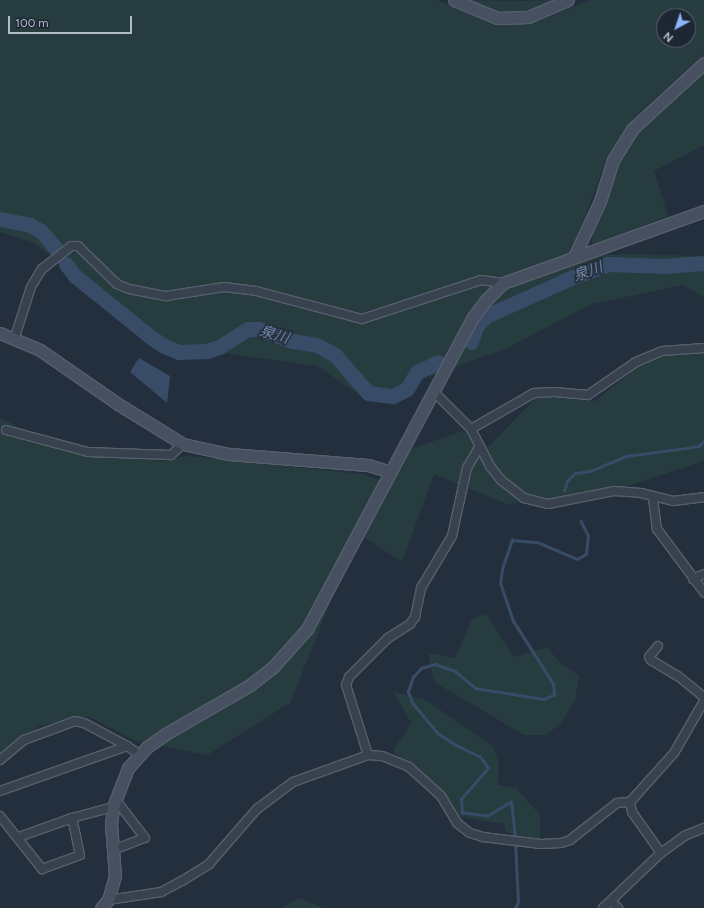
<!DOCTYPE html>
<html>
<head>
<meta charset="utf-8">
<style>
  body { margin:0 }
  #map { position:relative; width:704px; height:908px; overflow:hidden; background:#242f3e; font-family:Figtree,"Noto Sans JP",sans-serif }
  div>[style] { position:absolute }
  .green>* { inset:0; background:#263c3f }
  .water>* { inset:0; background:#394c67 }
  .stream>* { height:2.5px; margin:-1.25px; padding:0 1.25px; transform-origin:1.25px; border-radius:1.25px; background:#394c67 }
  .river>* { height:15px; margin:-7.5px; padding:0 7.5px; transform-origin:7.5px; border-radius:7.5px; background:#394c67 }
  .roads { filter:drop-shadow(1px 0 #565f6c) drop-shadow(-1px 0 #565f6c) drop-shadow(0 1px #565f6c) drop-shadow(0 -1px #565f6c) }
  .street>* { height:8px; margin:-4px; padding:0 4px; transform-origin:4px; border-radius:4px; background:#38414e }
  .secondary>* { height:11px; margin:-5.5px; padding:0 5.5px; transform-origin:5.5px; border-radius:5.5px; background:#465061 }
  span { translate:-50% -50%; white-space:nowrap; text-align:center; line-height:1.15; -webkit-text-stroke:3px #1d2633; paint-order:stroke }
  .water-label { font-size:15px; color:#7c92b1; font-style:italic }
  .north { position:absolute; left:656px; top:8px; width:40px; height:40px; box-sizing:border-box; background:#1d2633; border:1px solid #59626f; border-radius:50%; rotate:220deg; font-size:11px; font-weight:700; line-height:16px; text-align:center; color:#b4bcc9 }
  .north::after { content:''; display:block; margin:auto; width:14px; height:18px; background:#8ab4f8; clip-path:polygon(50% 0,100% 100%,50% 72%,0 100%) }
  .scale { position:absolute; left:8px; top:16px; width:124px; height:18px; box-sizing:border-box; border:2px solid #b4bcc9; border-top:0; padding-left:5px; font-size:12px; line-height:14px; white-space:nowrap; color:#b4bcc9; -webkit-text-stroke:3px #1d2633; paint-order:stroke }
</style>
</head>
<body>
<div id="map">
  <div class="green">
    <i style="clip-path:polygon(evenodd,0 0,437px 0,496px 26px,541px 20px,591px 0,704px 0,704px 54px,634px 117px,607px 158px,574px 246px,590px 256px,628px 254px,704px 256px,704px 297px,683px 285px,592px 304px,507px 348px,368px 400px,317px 366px,173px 346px,34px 243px,0 232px,0 0,664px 16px,688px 16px,688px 40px,664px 40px,664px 16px)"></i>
    <i style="clip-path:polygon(467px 0,522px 1px,551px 0,532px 11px,502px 14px)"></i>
    <i style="clip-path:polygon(704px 71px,704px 145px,654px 171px,668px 216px,593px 246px,591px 231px,622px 155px,637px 129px)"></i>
    <i style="clip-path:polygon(704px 349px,704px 461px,606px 493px,507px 504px,434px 474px,402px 562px,358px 533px,290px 703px,207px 755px,136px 741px,88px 716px,39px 726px,0 760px,0 418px,57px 445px,161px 462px,186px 456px,363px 474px,391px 484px,410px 449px,463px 431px,488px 447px,538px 396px,595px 401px,640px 365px,667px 355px)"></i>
    <i style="clip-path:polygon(486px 614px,514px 657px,547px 647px,560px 663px,579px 675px,575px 701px,560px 724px,546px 735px,524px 735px,434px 682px,428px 653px,455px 658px,472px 619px)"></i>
    <i style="clip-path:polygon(394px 692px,424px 699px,493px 746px,499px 764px,498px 785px,516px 788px,540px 815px,541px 844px,506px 832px,504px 824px,456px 816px,439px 793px,393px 751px,411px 723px)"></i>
    <i style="clip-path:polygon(298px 898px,325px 908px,282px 908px)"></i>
  </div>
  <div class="water">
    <i style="clip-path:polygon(139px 358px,170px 376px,167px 403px,130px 372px)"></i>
  </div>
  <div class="stream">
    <i style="left:564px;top:491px;width:10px;rotate:-73deg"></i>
    <i style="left:567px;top:481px;width:11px;rotate:-45deg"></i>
    <i style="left:575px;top:473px;width:16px;rotate:-7deg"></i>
    <i style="left:591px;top:471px;width:38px;rotate:-23deg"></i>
    <i style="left:626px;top:456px;width:61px;rotate:-7.6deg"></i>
    <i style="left:686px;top:448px;width:13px;rotate:-9deg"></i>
    <i style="left:699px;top:446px;width:7px;rotate:-45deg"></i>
    <i style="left:515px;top:838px;width:36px;rotate:-96deg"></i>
    <i style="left:511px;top:802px;width:27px;rotate:149deg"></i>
    <i style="left:488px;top:816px;width:26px;rotate:-173deg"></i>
    <i style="left:462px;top:813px;width:14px;rotate:-94deg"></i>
    <i style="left:461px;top:799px;width:41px;rotate:-48.9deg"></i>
    <i style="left:488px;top:768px;width:14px;rotate:-126deg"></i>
    <i style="left:480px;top:757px;width:28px;rotate:-154deg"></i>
    <i style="left:455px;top:745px;width:20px;rotate:-147deg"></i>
    <i style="left:438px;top:734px;width:40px;rotate:-130deg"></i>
    <i style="left:412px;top:703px;width:12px;rotate:-110deg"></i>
    <i style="left:408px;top:692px;width:16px;rotate:-72deg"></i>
    <i style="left:413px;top:677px;width:12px;rotate:-48deg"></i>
    <i style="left:421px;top:668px;width:15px;rotate:-16deg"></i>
    <i style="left:435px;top:664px;width:21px;rotate:19deg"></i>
    <i style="left:455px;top:671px;width:26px;rotate:40deg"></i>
    <i style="left:475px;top:688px;width:70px;rotate:9.1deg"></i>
    <i style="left:544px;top:699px;width:11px;rotate:-22deg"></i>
    <i style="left:554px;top:695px;width:11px;rotate:-95deg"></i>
    <i style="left:553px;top:684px;width:75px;rotate:-122.4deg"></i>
    <i style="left:513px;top:621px;width:39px;rotate:-109deg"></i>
    <i style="left:500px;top:584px;width:15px;rotate:-82deg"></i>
    <i style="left:502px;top:569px;width:31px;rotate:-71deg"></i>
    <i style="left:512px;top:540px;width:25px;rotate:5deg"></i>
    <i style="left:537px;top:542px;width:43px;rotate:23deg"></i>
    <i style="left:577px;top:559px;width:10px;rotate:-29deg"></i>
    <i style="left:586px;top:554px;width:18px;rotate:-84deg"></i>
    <i style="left:588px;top:536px;width:16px;rotate:-117deg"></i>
    <i style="left:515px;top:908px;width:7px;rotate:-63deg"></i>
    <i style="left:518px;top:902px;width:59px;rotate:-92.9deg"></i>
  </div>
  <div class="river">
    <i style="left:0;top:219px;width:31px;rotate:11deg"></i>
    <i style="left:30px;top:225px;width:13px;rotate:29deg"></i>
    <i style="left:41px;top:231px;width:23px;rotate:50deg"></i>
    <i style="left:66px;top:264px;width:15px;rotate:53deg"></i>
    <i style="left:75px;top:276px;width:99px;rotate:38.8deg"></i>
    <i style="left:152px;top:338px;width:14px;rotate:34deg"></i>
    <i style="left:164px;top:346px;width:16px;rotate:22deg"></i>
    <i style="left:179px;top:352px;width:28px;rotate:-2deg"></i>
    <i style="left:207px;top:351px;width:13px;rotate:-18deg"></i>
    <i style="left:219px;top:347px;width:34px;rotate:-32deg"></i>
    <i style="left:248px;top:329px;width:11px"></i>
    <i style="left:259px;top:329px;width:35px;rotate:20deg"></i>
    <i style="left:292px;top:341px;width:25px;rotate:9deg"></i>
    <i style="left:317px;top:345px;width:21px;rotate:29deg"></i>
    <i style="left:335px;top:355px;width:50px;rotate:49deg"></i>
    <i style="left:368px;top:393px;width:25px;rotate:7deg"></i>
    <i style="left:393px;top:396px;width:16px;rotate:-27deg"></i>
    <i style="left:407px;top:389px;width:20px;rotate:-60deg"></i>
    <i style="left:417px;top:372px;width:23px;rotate:-25deg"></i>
    <i style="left:471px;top:342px;width:16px;rotate:-72deg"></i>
    <i style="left:476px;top:327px;width:15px;rotate:-48deg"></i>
    <i style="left:486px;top:316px;width:95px;rotate:-24.1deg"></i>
    <i style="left:573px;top:277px;width:37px;rotate:-20deg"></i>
    <i style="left:608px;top:264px;width:56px;rotate:2deg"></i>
    <i style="left:664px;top:266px;width:40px;rotate:-4.3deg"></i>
  </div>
  <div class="roads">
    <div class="street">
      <i style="left:15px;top:337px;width:52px;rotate:-72.3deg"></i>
      <i style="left:31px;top:287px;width:21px;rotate:-59deg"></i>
      <i style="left:42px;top:269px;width:37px;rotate:-38deg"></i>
      <i style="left:71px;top:246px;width:7px"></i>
      <i style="left:78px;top:246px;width:54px;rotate:44.3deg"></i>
      <i style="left:117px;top:284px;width:13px;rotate:23deg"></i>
      <i style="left:129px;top:289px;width:38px;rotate:11deg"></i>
      <i style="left:166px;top:296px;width:59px;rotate:-8.8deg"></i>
      <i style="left:224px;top:287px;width:32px;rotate:7deg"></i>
      <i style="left:256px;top:291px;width:110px;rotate:14.8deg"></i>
      <i style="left:362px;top:319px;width:125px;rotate:-18.1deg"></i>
      <i style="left:481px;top:280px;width:22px;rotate:8deg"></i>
      <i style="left:433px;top:391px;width:54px;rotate:45deg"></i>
      <i style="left:471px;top:429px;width:42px;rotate:62.8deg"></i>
      <i style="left:490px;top:466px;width:18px;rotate:52deg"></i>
      <i style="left:501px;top:480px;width:29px;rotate:38deg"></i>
      <i style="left:524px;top:498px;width:25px;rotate:14deg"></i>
      <i style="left:548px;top:504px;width:67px;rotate:-11.1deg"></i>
      <i style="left:614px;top:491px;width:27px;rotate:4deg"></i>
      <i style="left:641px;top:493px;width:33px;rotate:14deg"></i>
      <i style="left:673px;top:501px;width:31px;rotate:-7deg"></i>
      <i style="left:471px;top:429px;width:73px;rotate:-29.7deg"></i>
      <i style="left:534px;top:393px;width:20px;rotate:-3deg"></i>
      <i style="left:554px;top:392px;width:34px;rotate:5deg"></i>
      <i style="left:588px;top:395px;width:58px;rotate:-34.5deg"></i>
      <i style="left:636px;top:362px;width:28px;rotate:-23deg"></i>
      <i style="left:662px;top:351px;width:42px;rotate:-4.1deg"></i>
      <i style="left:6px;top:430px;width:85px;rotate:15deg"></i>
      <i style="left:88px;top:452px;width:83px;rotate:2.1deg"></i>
      <i style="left:171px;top:455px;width:16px;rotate:-43deg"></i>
      <i style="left:653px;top:498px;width:31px;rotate:83deg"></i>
      <i style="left:657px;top:529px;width:79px;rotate:53.3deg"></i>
      <i style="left:693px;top:579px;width:12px;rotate:-24deg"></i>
      <i style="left:658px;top:646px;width:14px;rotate:129deg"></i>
      <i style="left:649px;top:657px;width:4px;rotate:56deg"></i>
      <i style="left:651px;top:660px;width:31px;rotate:31deg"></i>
      <i style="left:678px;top:676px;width:33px;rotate:39deg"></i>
      <i style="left:368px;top:755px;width:73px;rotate:-107.4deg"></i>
      <i style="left:346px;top:685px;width:9px;rotate:-69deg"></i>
      <i style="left:349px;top:677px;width:55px;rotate:-45deg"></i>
      <i style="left:388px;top:638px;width:26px;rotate:-32deg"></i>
      <i style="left:410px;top:624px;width:9px;rotate:-54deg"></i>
      <i style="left:415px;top:617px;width:30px;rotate:-78deg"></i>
      <i style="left:421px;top:588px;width:61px;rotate:-59.2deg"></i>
      <i style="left:452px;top:536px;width:70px;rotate:-77.6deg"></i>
      <i style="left:467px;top:468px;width:24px;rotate:-60deg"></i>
      <i style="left:0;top:760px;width:31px;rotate:-40deg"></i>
      <i style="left:24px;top:740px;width:54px;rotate:-20.4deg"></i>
      <i style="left:75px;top:721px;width:9px;rotate:13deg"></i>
      <i style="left:84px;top:723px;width:49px;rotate:28.1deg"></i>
      <i style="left:0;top:791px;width:135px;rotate:-19.5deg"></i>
      <i style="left:127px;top:746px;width:14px;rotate:34deg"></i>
      <i style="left:0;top:816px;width:68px;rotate:51.6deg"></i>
      <i style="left:42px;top:869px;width:40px;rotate:-20.2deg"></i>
      <i style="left:80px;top:855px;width:38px;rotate:-102deg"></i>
      <i style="left:19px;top:837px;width:56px;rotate:-19.7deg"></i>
      <i style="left:72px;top:818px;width:42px;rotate:-15deg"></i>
      <i style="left:113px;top:850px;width:34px;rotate:-21deg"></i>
      <i style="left:145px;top:838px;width:49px;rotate:-127.6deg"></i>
      <i style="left:661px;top:853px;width:50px;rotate:-125.3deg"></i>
      <i style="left:632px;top:812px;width:10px;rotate:-101deg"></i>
      <i style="left:630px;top:802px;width:66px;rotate:-48.1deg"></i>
      <i style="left:674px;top:753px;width:60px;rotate:-60deg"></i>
      <i style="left:108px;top:900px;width:54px;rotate:-8.6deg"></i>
      <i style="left:161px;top:892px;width:24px;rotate:-28deg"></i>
      <i style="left:182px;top:881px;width:32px;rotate:-32deg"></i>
      <i style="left:209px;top:864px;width:73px;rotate:-48.9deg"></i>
      <i style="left:257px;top:809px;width:45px;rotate:-36.9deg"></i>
      <i style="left:293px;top:782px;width:80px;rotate:-19.8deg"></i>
      <i style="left:368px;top:755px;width:14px;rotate:4deg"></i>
      <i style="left:382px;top:756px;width:29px;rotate:22deg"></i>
      <i style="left:409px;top:767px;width:43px;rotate:42.2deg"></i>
      <i style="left:441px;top:796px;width:31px;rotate:59deg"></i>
      <i style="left:457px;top:823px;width:16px;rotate:38deg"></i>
      <i style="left:470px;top:833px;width:14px;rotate:17deg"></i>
      <i style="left:483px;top:837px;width:58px;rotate:6.9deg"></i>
      <i style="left:541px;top:844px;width:20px;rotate:-3deg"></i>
      <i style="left:561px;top:843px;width:9px;rotate:-18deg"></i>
      <i style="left:570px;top:840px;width:60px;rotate:-38.2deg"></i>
      <i style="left:617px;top:803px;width:13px;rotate:-4deg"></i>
      <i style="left:611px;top:901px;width:10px;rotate:45deg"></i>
      <i style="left:603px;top:908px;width:80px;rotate:-43.5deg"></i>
      <i style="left:661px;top:853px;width:29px;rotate:-36deg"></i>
      <i style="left:684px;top:836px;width:22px;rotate:-22deg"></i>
    </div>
    <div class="secondary">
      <i style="left:454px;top:0;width:47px;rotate:22.7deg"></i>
      <i style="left:497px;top:18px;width:31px;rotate:-2deg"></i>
      <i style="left:528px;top:17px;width:43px;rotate:-23deg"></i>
      <i style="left:574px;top:257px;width:62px;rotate:-65.1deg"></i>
      <i style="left:600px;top:201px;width:43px;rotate:-72.4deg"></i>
      <i style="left:613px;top:160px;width:36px;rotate:-58deg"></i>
      <i style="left:632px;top:129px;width:98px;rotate:-42.5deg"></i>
      <i style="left:0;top:333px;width:43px;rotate:23deg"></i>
      <i style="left:40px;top:350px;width:95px;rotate:34.7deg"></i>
      <i style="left:118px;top:404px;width:76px;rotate:31.6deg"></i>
      <i style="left:183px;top:444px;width:47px;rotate:12.3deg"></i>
      <i style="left:229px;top:454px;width:139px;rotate:4.5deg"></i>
      <i style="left:368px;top:465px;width:24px;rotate:17deg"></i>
      <i style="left:101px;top:908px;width:11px;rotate:-49deg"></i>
      <i style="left:108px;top:900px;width:25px;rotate:-74deg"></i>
      <i style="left:115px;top:876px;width:52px;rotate:-94.4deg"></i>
      <i style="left:111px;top:824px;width:17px;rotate:-83deg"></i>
      <i style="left:113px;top:807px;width:42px;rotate:-69deg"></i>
      <i style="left:128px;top:768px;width:28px;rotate:-48deg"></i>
      <i style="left:147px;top:747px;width:24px;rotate:-35deg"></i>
      <i style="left:167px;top:733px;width:96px;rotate:-30deg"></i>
      <i style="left:250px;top:685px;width:29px;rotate:-38deg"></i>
      <i style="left:273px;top:667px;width:51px;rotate:-48.2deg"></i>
      <i style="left:307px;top:629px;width:353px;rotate:-62deg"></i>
      <i style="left:473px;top:317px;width:21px;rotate:-53deg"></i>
      <i style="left:486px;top:300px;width:24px;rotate:-45deg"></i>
      <i style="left:503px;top:283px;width:214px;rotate:-19.7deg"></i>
    </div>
  </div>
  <div class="water-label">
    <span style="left:588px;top:272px;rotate:-20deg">泉川</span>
    <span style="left:274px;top:335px;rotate:16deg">泉川</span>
  </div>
  <div class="north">N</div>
  <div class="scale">100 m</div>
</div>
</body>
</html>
